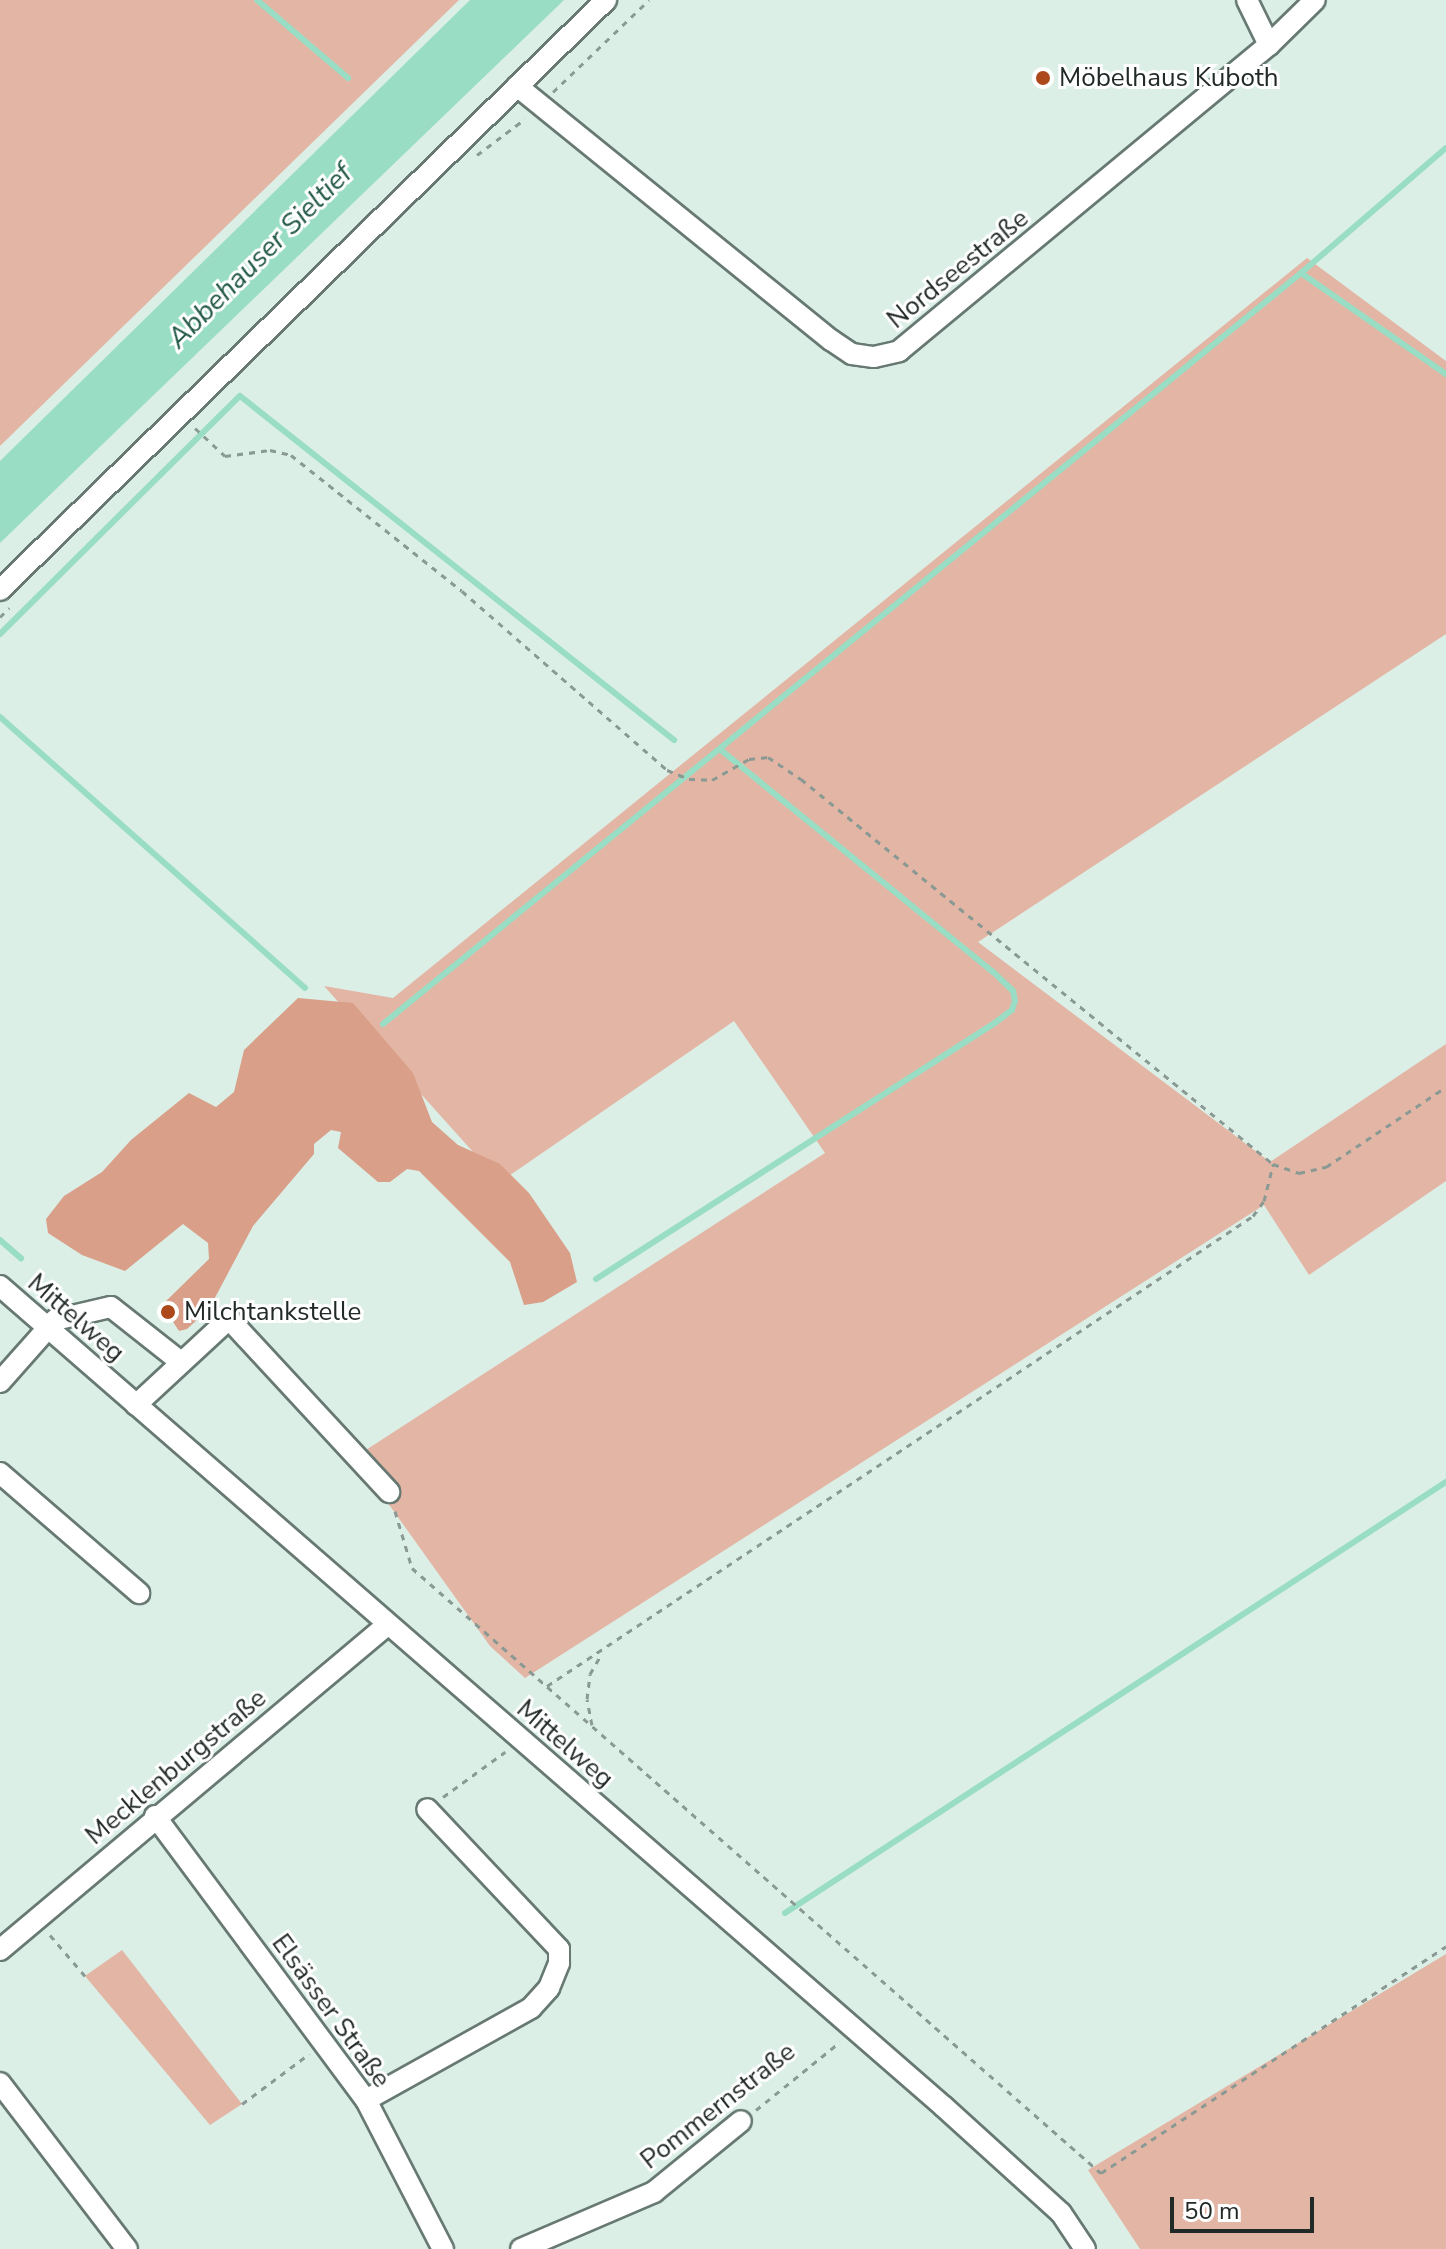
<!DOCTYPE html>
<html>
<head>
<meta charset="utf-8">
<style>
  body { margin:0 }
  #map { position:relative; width:1446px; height:2249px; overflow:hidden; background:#dbefe7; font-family:"Nunito Sans",sans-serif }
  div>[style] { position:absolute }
  .green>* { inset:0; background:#e3b5a4 }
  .forest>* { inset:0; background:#d99f88 }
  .water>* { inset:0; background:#99ddc4 }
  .stream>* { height:6px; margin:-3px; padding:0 3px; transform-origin:3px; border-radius:3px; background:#99ddc4 }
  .path>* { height:3px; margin-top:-1.5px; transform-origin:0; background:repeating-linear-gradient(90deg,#8a9993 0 6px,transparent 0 12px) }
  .roads { filter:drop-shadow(2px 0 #677972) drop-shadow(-2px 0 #677972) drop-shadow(0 2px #677972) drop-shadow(0 -2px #677972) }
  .minor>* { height:20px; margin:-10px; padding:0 10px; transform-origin:10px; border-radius:10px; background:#fff }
  .dots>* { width:22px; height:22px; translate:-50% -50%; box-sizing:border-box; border:4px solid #fff; border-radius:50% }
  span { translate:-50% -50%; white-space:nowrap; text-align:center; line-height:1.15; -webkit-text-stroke:6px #fff; paint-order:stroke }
  .poi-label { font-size:26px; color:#222a27 }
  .left { translate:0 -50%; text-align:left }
  .street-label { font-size:26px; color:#222a27 }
  .water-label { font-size:28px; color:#235948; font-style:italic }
  .scale { position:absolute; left:1170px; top:2197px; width:144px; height:36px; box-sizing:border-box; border:4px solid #222a27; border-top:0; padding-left:10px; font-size:24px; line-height:28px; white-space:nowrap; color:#222a27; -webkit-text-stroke:6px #fff; paint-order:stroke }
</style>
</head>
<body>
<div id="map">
  <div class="green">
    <i style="clip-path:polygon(0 0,459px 0,0 446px)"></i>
    <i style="clip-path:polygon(1307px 258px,1446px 361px,1446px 634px,978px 942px,1270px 1162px,1446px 1044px,1446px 1181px,1309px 1275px,1264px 1205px,525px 1678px,490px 1646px,355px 1457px,825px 1153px,734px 1021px,500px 1182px,324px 986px,393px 998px)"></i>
    <i style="clip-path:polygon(122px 1950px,242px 2104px,210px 2125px,85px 1976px)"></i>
    <i style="clip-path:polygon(1446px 1954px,1446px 2249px,1140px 2249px,1088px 2170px)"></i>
  </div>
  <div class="forest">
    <i style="clip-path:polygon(298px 998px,353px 1003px,413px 1073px,432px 1122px,458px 1145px,500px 1164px,529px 1193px,570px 1253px,577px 1282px,543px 1302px,524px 1305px,510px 1262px,419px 1171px,407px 1169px,390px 1182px,378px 1182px,338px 1148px,341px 1132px,331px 1130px,314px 1144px,314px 1154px,253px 1226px,209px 1309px,187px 1329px,179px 1331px,162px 1305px,209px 1259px,208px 1243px,183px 1224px,125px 1271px,82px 1255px,48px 1233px,46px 1219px,64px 1196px,102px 1172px,131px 1140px,189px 1093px,216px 1107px,234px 1092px,244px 1050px)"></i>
  </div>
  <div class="water">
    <i style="clip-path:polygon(470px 0,564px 0,0 543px,0 461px)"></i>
  </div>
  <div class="stream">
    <i style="left:257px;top:0;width:120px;rotate:40.6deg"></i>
    <i style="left:1301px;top:273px;width:177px;rotate:34.9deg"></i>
    <i style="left:0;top:634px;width:338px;rotate:-44.8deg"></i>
    <i style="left:240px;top:396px;width:554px;rotate:38.4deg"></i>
    <i style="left:0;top:717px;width:408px;rotate:41.6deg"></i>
    <i style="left:383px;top:1024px;width:1186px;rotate:-39.29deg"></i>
    <i style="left:1301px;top:273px;width:191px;rotate:-40.8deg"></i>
    <i style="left:0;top:1240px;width:28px;rotate:41deg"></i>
    <i style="left:596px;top:1279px;width:475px;rotate:-32.7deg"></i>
    <i style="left:996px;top:1022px;width:20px;rotate:-37deg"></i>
    <i style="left:1012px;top:1010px;width:9px;rotate:-72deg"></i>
    <i style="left:1015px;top:1001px;width:10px;rotate:-101deg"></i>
    <i style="left:1013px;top:991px;width:28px;rotate:-136deg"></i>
    <i style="left:993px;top:972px;width:351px;rotate:-140.8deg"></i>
    <i style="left:785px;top:1913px;width:789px;rotate:-33.11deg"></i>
  </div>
  <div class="path">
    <i style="left:553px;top:92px;width:133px;rotate:-43.8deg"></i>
    <i style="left:477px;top:155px;width:60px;rotate:-36.9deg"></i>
    <i style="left:195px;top:428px;width:41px;rotate:43deg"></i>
    <i style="left:225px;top:456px;width:45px;rotate:-7.6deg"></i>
    <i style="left:270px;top:450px;width:22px;rotate:13deg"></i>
    <i style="left:291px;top:455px;width:218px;rotate:38.5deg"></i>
    <i style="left:462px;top:591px;width:272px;rotate:41.1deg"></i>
    <i style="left:667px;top:770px;width:24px;rotate:22deg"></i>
    <i style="left:689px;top:779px;width:23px;rotate:2deg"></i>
    <i style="left:712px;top:780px;width:43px;rotate:-29.6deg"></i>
    <i style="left:749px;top:759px;width:19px;rotate:-6deg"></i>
    <i style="left:768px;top:757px;width:40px;rotate:34deg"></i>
    <i style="left:801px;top:779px;width:609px;rotate:39.2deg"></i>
    <i style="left:1273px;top:1164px;width:28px;rotate:19deg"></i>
    <i style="left:1299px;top:1173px;width:28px;rotate:-13deg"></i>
    <i style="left:1326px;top:1167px;width:144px;rotate:-33.7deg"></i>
    <i style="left:0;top:617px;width:13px;rotate:-45deg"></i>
    <i style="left:395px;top:1511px;width:59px;rotate:73.4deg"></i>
    <i style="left:412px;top:1568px;width:917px;rotate:41.29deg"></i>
    <i style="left:1101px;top:2173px;width:413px;rotate:-33.3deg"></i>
    <i style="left:547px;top:1686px;width:848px;rotate:-33.65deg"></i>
    <i style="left:1253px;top:1216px;width:19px;rotate:-54deg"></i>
    <i style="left:1264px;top:1201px;width:38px;rotate:-76deg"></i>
    <i style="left:592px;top:1725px;width:26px;rotate:-101deg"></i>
    <i style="left:587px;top:1699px;width:25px;rotate:-83deg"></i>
    <i style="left:590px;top:1674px;width:24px;rotate:-60deg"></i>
    <i style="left:443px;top:1797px;width:77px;rotate:-36deg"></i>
    <i style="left:50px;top:1935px;width:54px;rotate:49.5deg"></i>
    <i style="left:242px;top:2104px;width:84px;rotate:-36.7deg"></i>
    <i style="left:756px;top:2110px;width:108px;rotate:-39deg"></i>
  </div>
  <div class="roads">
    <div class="minor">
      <i style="left:1247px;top:0;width:50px;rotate:63.9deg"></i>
      <i style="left:517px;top:86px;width:404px;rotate:39deg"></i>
      <i style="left:831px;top:340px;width:25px;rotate:34deg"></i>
      <i style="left:852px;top:354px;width:22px;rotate:8deg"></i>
      <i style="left:874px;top:357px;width:26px;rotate:-13deg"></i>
      <i style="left:899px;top:351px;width:480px;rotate:-39.6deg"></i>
      <i style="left:1269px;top:45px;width:64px;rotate:-44.4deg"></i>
      <i style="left:0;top:590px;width:846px;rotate:-44.23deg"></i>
      <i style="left:0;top:1286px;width:1250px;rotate:41.01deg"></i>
      <i style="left:943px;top:2106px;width:159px;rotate:42.2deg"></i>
      <i style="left:1061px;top:2213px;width:43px;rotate:56.3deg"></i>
      <i style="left:0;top:1382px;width:83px;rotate:-48.4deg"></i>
      <i style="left:55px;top:1320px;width:57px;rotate:-13.1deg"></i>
      <i style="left:111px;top:1307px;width:89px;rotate:38.2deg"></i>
      <i style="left:136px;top:1405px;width:127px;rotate:-42.8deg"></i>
      <i style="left:229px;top:1319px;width:236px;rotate:47.2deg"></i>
      <i style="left:0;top:1473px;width:184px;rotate:40.8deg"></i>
      <i style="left:155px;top:1816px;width:354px;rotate:53.4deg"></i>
      <i style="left:366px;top:2100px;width:168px;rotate:62.7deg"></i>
      <i style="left:0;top:1950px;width:505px;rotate:-40.02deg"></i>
      <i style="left:0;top:2083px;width:209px;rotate:52.6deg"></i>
      <i style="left:366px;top:2100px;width:189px;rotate:-29.1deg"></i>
      <i style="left:531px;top:2008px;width:27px;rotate:-48deg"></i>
      <i style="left:549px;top:1988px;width:27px;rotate:-68deg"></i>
      <i style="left:559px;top:1963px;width:14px;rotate:-90deg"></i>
      <i style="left:559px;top:1949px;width:192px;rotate:-133.3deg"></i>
      <i style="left:521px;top:2249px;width:145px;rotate:-23.2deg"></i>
      <i style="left:654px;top:2192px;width:112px;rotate:-39.2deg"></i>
    </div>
  </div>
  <div class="dots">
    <i style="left:1043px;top:78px;background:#ad481a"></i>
    <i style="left:168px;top:1312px;background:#ad481a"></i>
  </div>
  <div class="poi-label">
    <span class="left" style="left:1059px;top:78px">Möbelhaus Kuboth</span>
    <span class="left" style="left:184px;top:1312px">Milchtankstelle</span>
  </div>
  <div class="street-label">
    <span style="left:958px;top:269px;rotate:-39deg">Nordseestraße</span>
    <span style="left:76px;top:1318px;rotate:41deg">Mittelweg</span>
    <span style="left:565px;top:1744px;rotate:41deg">Mittelweg</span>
    <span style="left:176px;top:1767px;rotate:-40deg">Mecklenburgstraße</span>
    <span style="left:331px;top:2011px;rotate:54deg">Elsässer Straße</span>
    <span style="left:718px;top:2106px;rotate:-38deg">Pommernstraße</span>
  </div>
  <div class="water-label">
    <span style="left:260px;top:256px;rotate:-45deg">Abbehauser Sieltief</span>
  </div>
  <div class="scale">50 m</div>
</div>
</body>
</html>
